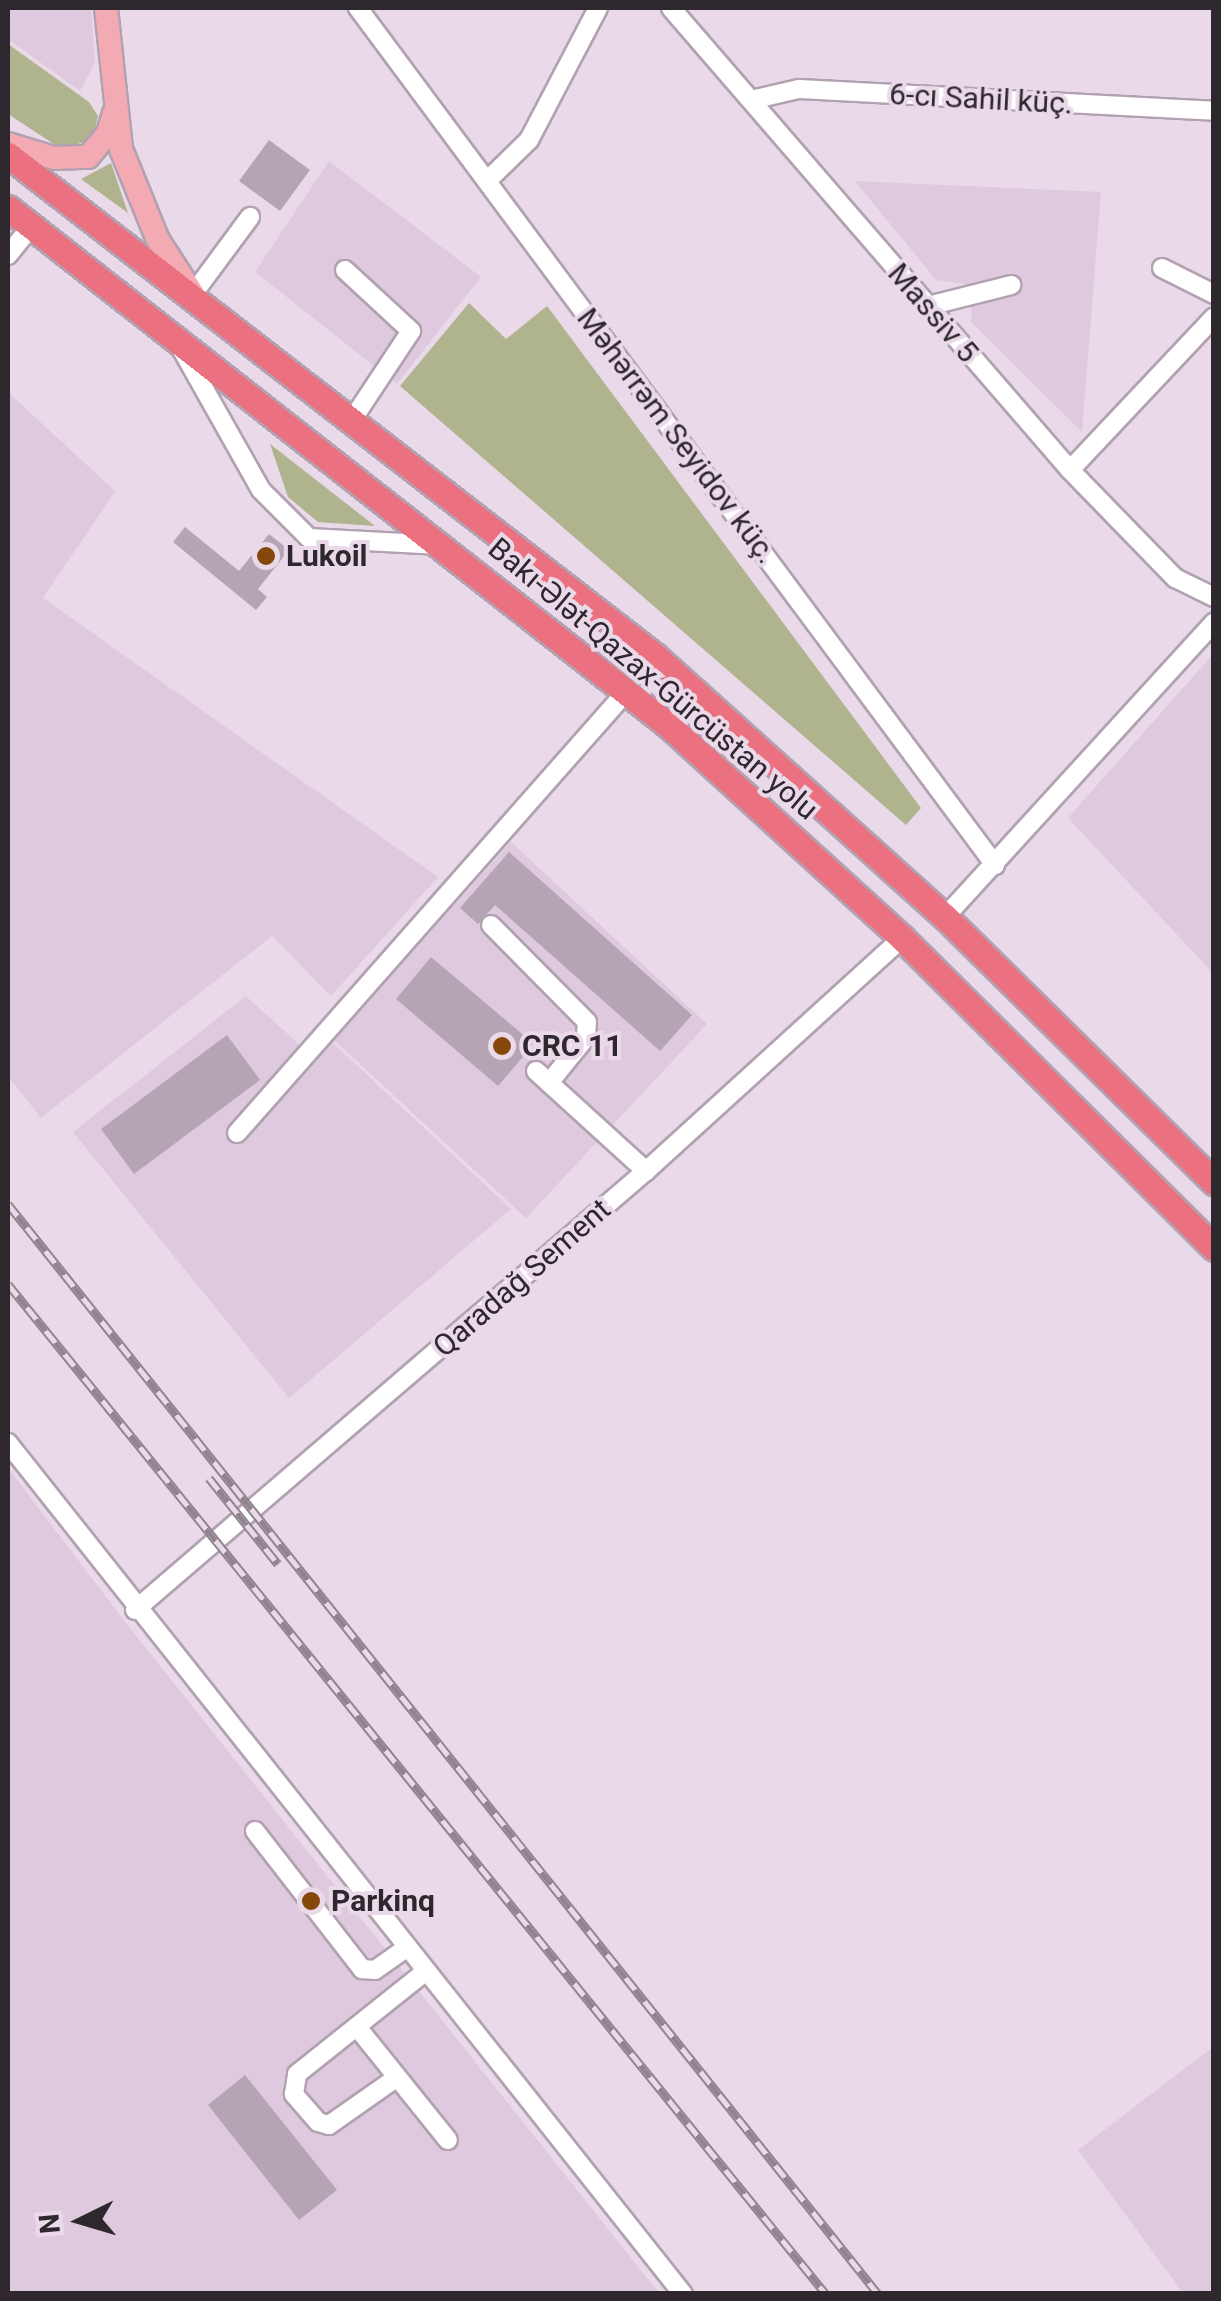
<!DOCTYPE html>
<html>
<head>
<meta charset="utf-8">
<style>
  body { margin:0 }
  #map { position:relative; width:1221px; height:2301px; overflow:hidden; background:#ead9e9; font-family:Roboto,sans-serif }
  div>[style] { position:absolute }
  .built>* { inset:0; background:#dfc9de }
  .green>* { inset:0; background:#afb38e }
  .building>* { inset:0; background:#b5a5b4 }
  .roads { filter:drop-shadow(2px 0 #b2a2b1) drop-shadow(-2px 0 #b2a2b1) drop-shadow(0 2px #b2a2b1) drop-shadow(0 -2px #b2a2b1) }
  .minor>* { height:18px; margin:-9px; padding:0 9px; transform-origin:9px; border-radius:9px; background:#fff }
  .major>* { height:22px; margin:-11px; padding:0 11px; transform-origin:11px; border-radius:11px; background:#f3aab3 }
  .highway>* { height:25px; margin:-12.5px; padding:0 12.5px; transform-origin:12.5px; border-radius:12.5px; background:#eb7181 }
  .rail>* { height:9px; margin-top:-4.5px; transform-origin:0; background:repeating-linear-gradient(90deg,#ead9e9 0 15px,#90848f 0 30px); box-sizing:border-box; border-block:2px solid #90848f }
  .dots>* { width:28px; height:28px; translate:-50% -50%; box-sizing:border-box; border:5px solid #ead9e9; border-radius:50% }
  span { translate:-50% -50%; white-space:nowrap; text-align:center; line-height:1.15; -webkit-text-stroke:8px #ead9e9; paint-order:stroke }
  .street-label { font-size:30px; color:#2e272d }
  .poi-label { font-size:30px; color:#2e272d; font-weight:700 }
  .left { translate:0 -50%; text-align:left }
  .frame { position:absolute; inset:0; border:10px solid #2e272d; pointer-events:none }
  .north { position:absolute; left:30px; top:2171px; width:100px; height:100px; -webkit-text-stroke:8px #ead9e9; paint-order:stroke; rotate:265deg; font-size:28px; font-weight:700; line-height:40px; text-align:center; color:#2e272d }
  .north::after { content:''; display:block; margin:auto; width:35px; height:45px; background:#2e272d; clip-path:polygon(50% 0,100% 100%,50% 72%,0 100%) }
</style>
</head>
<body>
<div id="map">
  <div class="built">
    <i style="clip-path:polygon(8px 8px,91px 8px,95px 62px,80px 91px,8px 39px)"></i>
    <i style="clip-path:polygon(329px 161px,481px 277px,397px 384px,255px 272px)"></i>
    <i style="clip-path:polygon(855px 181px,1101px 192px,1082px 432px,971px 322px,972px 285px,936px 280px)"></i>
    <i style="clip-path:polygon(8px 392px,115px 491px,43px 598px,438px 877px,331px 996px,272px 936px,41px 1118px,8px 1076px)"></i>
    <i style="clip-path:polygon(1213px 654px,1213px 973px,1068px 818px)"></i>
    <i style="clip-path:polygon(511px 842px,707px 1024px,526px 1218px,334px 1040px)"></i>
    <i style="clip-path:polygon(246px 996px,316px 1060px,333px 1043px,511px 1209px,289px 1398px,73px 1132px)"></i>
    <i style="clip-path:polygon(8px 1468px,126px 1623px,659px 2293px,8px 2293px)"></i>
    <i style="clip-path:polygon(1213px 2047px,1213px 2293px,1183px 2293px,1078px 2150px)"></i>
  </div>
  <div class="green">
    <i style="clip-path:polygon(8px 44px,89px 102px,98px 116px,93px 138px,63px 150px,8px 114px)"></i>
    <i style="clip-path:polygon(111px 163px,128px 213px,81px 179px)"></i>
    <i style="clip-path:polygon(469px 303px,506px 339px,547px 306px,921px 808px,906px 825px,400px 386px)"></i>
    <i style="clip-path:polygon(270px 444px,375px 526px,318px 522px,288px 497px)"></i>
  </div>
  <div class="building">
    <i style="clip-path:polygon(269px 140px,310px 170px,280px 211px,239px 181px)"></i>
    <i style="clip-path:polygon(185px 527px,239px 571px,269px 534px,289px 550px,258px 589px,267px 597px,256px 610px,173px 542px)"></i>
    <i style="clip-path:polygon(509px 852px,692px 1015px,660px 1051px,495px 905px,478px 924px,460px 908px)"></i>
    <i style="clip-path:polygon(431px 957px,534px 1044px,498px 1086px,396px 999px)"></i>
    <i style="clip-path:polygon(227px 1035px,260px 1080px,134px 1174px,101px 1129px)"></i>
    <i style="clip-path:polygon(245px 2075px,337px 2190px,299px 2220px,208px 2105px)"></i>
  </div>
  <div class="roads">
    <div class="minor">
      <i style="left:358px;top:8px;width:1068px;rotate:53.38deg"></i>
      <i style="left:671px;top:8px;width:610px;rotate:49.18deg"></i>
      <i style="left:1070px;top:470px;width:151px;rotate:45.8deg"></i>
      <i style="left:1175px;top:578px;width:43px;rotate:26deg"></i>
      <i style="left:751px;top:100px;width:49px;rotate:-12.9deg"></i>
      <i style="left:799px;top:89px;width:416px;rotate:3deg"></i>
      <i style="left:487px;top:181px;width:59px;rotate:-44.3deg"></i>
      <i style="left:529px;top:140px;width:149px;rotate:-62.4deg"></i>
      <i style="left:8px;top:255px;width:36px;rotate:-51deg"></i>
      <i style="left:1162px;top:268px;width:58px;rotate:26.6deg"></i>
      <i style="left:345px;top:270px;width:90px;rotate:42.7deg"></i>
      <i style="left:411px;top:331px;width:103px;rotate:123.5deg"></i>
      <i style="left:193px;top:294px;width:96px;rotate:-53.5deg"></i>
      <i style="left:928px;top:306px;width:86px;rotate:-14.2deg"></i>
      <i style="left:181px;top:348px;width:163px;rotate:60.6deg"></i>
      <i style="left:261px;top:490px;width:68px;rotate:45deg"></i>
      <i style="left:309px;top:538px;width:132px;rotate:3deg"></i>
      <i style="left:1070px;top:470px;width:210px;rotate:-46.7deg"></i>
      <i style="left:945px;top:917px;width:399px;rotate:-47.6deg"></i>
      <i style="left:491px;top:925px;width:136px;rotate:45.3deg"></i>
      <i style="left:587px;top:1022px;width:15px;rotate:94deg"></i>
      <i style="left:586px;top:1037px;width:59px;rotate:128.8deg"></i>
      <i style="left:536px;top:1071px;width:149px;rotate:42.3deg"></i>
      <i style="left:237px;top:1133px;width:589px;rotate:-48.58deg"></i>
      <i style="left:8px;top:1443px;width:1086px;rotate:51.58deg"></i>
      <i style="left:135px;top:1610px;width:674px;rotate:-40.67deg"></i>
      <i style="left:646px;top:1171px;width:346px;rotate:-42.3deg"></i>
      <i style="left:255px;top:1831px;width:175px;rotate:52.2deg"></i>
      <i style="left:362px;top:1969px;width:13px;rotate:4deg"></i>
      <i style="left:375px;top:1970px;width:38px;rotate:-35deg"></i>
      <i style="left:357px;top:2027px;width:145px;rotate:51.2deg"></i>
      <i style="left:396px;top:2078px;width:82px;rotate:145deg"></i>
      <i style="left:329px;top:2125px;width:11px;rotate:-165deg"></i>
      <i style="left:318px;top:2122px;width:37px;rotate:-131deg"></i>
      <i style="left:294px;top:2094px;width:20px;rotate:-81deg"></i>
      <i style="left:297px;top:2074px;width:164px;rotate:-38.6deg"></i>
    </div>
    <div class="major">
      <i style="left:106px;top:8px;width:142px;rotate:83.9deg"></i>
      <i style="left:121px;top:149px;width:98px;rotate:67.9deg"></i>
      <i style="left:158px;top:240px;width:64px;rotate:57.1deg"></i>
      <i style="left:8px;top:144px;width:48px;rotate:16.9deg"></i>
      <i style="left:54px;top:158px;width:34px;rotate:-2deg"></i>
      <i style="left:88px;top:157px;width:31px;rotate:-50deg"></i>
      <i style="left:108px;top:133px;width:21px;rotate:-73deg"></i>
    </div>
    <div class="highway">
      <i style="left:8px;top:155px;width:818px;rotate:37.75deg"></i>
      <i style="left:655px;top:656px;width:390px;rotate:42deg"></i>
      <i style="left:945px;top:917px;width:378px;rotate:44.6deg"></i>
      <i style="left:8px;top:208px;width:838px;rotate:38.07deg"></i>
      <i style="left:668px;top:725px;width:316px;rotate:42.3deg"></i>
      <i style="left:902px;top:938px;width:440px;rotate:44.8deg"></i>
    </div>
  </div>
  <div class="rail">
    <i style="left:8px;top:1204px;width:1395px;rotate:51.4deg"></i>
    <i style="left:8px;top:1284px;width:1300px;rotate:51deg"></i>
    <i style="left:209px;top:1478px;width:110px;rotate:51.3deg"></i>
  </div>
  <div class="dots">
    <i style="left:266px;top:556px;background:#86480a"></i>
    <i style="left:502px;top:1046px;background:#86480a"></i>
    <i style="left:311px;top:1901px;background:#86480a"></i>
  </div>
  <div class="street-label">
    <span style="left:981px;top:99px;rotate:3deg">6-cı Sahil küç.</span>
    <span style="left:933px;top:313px;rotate:49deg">Massiv 5</span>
    <span style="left:677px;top:436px;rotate:53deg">Məhərrəm Seyidov küç.</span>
    <span style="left:653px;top:679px;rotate:40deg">Bakı-Ələt-Qazax-Gürcüstan yolu</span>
    <span style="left:522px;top:1278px;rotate:-41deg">Qaradağ Sement</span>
  </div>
  <div class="poi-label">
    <span class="left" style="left:286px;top:556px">Lukoil</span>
    <span class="left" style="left:522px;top:1046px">CRC 11</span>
    <span class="left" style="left:331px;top:1901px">Parkinq</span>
  </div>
  <div class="frame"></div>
  <div class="north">N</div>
</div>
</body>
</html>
